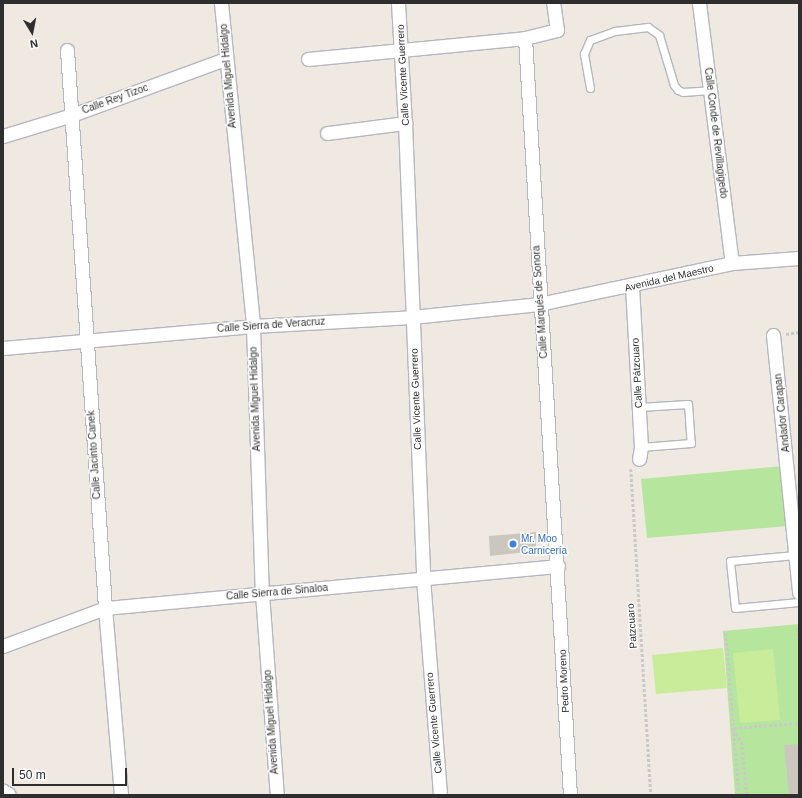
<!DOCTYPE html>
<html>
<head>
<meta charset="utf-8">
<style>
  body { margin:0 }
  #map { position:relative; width:802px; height:798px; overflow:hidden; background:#efe9e1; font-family:Helvetica,sans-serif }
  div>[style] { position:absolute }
  .green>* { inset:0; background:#b6e59e }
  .pitch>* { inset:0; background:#c9ec9a }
  .building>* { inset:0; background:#cbc7bf }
  .path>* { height:2.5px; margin-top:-1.25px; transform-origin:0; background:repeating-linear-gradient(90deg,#c9c9c9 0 3px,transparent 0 5px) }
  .roads { filter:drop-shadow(1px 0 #b4b7c1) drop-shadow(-1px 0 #b4b7c1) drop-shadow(0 1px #b4b7c1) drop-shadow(0 -1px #b4b7c1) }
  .service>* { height:7px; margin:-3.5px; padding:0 3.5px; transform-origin:3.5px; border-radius:3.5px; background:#fff }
  .minor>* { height:13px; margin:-6.5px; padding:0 6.5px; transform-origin:6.5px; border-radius:6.5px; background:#fff }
  .tertiary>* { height:17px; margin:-8.5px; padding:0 8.5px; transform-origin:8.5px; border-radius:8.5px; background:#fff }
  .dots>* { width:11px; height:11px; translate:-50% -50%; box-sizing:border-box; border:2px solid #fff; border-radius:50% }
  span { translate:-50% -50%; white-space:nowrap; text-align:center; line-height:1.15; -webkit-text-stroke:3px #fff; paint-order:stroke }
  .street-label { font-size:10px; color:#2e2e2e }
  .shop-label { font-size:10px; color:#366cbe }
  .left { translate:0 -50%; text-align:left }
  .frame { position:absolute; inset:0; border:4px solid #2e2e2e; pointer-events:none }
  .north { position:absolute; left:12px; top:12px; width:40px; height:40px; -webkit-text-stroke:3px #fff; paint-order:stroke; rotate:170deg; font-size:11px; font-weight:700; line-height:16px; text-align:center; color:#2e2e2e }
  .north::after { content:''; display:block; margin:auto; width:14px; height:18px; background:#2e2e2e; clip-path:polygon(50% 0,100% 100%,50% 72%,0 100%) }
  .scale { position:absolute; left:12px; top:768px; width:115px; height:18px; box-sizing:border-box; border:2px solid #2e2e2e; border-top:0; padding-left:5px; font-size:12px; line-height:14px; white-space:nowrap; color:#2e2e2e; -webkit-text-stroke:3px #fff; paint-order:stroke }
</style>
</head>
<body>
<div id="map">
  <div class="green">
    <i style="clip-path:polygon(783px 466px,788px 526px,647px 538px,641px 479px)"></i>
    <i style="clip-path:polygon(799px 624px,799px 795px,735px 795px,723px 631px)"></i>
  </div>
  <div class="pitch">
    <i style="clip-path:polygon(723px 648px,727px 688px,656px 694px,652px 655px)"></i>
    <i style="clip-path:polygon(773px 649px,780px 720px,740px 723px,733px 653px)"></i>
  </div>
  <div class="building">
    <i style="clip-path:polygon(536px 532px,536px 551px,490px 556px,489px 536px)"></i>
    <i style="clip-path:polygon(799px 744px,799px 795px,789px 795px,784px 745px)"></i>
  </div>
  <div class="path">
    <i style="left:786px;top:334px;width:13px;rotate:-9deg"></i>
    <i style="left:631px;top:469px;width:327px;rotate:86.5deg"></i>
    <i style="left:798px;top:628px;width:14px;rotate:86deg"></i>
    <i style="left:726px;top:633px;width:163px;rotate:85.4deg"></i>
    <i style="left:734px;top:728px;width:65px;rotate:-4.4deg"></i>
    <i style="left:733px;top:729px;width:16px;rotate:55deg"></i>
    <i style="left:742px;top:742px;width:53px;rotate:84.6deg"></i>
  </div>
  <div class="roads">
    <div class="service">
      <i style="left:590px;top:88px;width:35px;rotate:-100deg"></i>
      <i style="left:584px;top:54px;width:15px;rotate:-67deg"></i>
      <i style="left:590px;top:40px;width:27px;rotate:-20deg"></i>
      <i style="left:615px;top:31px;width:33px;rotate:-7deg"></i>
      <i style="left:648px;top:27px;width:14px;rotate:36deg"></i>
      <i style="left:659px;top:35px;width:52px;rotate:73.3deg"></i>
      <i style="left:674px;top:85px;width:6px;rotate:51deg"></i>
      <i style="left:678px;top:90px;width:5px;rotate:22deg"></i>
      <i style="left:683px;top:92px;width:27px;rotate:-4deg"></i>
      <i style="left:639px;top:407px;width:49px;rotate:-3.5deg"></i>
      <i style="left:688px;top:404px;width:39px;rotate:86deg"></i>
      <i style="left:691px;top:443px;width:50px;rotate:175.4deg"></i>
      <i style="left:795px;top:555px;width:65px;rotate:174.7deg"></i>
      <i style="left:730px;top:561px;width:47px;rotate:83.9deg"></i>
      <i style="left:735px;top:608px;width:64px;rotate:-5.4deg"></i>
    </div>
    <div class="minor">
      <i style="left:221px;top:3px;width:325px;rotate:84.3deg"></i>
      <i style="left:253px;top:326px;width:267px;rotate:88.1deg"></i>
      <i style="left:262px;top:593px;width:203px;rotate:85.8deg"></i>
      <i style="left:398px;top:3px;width:120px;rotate:86.7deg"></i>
      <i style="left:405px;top:123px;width:455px;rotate:87.7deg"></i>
      <i style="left:423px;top:578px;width:218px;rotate:85.5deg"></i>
      <i style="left:699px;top:3px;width:262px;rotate:82.8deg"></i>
      <i style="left:525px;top:38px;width:758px;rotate:86.6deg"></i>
      <i style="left:67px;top:50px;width:559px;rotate:86.1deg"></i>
      <i style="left:105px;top:608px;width:188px;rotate:85.1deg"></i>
      <i style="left:308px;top:59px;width:218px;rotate:-5.5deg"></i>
      <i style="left:525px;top:38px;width:33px;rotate:-14deg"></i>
      <i style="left:557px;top:30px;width:27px;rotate:-98deg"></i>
      <i style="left:327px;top:133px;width:79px;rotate:-7.3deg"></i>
      <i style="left:3px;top:136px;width:72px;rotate:-16.9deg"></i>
      <i style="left:72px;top:115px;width:163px;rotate:-20.1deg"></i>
      <i style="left:632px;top:286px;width:161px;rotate:86.8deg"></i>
      <i style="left:641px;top:447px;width:12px;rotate:99deg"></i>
      <i style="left:773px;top:335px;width:259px;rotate:84.2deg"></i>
      <i style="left:3px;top:348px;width:251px;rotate:-5deg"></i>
      <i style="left:253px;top:326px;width:159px;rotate:-3.2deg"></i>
      <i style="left:412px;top:317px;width:128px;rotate:-5.8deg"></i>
      <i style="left:539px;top:304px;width:197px;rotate:-12deg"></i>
      <i style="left:732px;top:263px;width:67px;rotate:-4.3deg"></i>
      <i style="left:3px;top:646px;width:109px;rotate:-20.4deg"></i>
      <i style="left:105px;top:608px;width:455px;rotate:-5.3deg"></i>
    </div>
    <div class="tertiary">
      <i style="left:3px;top:793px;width:4px;rotate:27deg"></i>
    </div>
  </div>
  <div class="dots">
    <i style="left:513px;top:544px;background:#3f7fe0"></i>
  </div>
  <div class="street-label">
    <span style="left:403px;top:75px;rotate:-93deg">Calle Vicente Guerrero</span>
    <span style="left:228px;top:76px;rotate:-95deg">Avenida Miguel Hidalgo</span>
    <span style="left:115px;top:99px;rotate:-20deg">Calle Rey Tizoc</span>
    <span style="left:716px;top:133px;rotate:83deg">Calle Conde de Revillagigedo</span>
    <span style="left:669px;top:278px;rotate:-13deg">Avenida del Maestro</span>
    <span style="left:540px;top:302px;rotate:-94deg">Calle Marqués de Sonora</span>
    <span style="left:271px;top:325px;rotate:-4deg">Calle Sierra de Veracruz</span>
    <span style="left:637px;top:373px;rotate:-93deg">Calle Pátzcuaro</span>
    <span style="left:255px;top:399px;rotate:-92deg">Avenida Miguel Hidalgo</span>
    <span style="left:416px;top:399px;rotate:-92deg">Calle Vicente Guerrero</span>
    <span style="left:782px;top:413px;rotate:-96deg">Andador Carapan</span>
    <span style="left:94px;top:455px;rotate:-94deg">Calle Jacinto Canek</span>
    <span style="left:277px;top:592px;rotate:-5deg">Calle Sierra de Sinaloa</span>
    <span style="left:632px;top:626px;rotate:-94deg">Patzcuaro</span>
    <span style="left:564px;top:681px;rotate:-93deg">Pedro Moreno</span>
    <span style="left:271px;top:722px;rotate:-94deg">Avenida Miguel Hidalgo</span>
    <span style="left:434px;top:723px;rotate:-95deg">Calle Vicente Guerrero</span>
  </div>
  <div class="shop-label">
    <span class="left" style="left:521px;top:544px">Mr. Moo<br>Carnicería</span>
  </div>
  <div class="frame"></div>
  <div class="north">N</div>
  <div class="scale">50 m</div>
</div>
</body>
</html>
